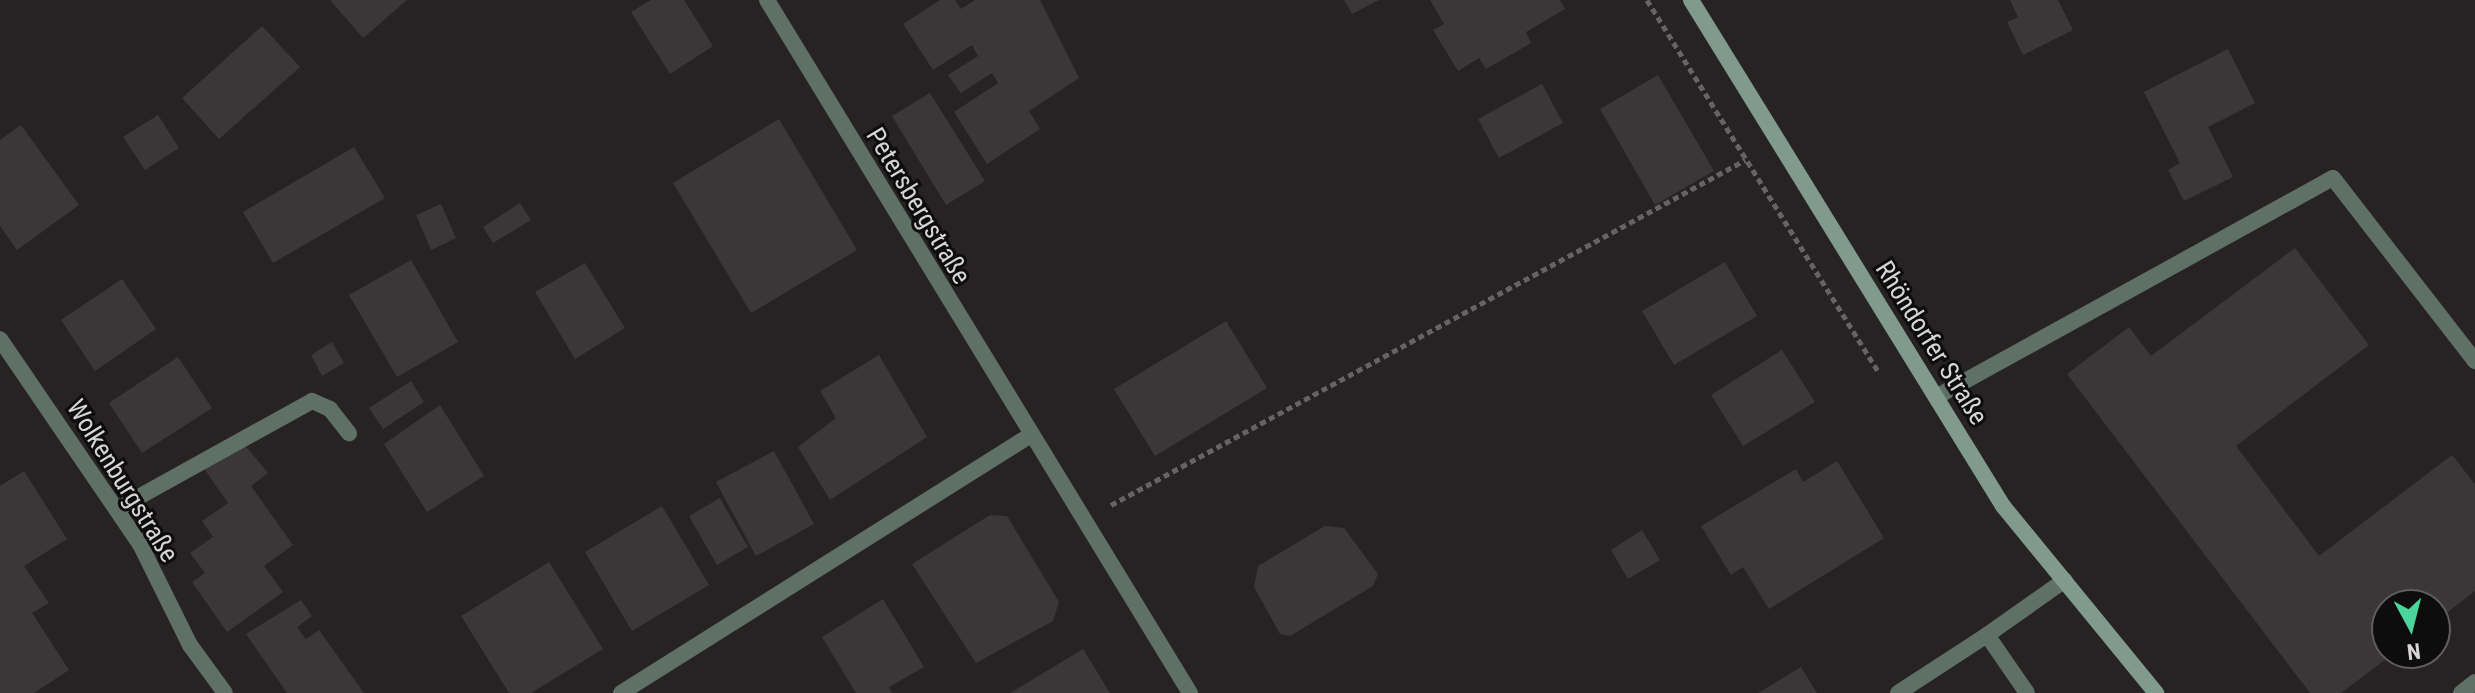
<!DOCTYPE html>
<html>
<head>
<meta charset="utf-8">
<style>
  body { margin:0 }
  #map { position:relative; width:2475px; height:693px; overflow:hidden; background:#272324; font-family:"Roboto Condensed",sans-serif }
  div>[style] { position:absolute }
  .building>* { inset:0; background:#3b3739 }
  .path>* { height:5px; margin-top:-2.5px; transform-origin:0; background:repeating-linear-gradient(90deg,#676364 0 6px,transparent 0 10px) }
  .service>* { height:16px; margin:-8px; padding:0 8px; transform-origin:8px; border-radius:8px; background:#5f7067 }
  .minor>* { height:16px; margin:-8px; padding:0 8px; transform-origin:8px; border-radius:8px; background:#5f7067 }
  .secondary>* { height:16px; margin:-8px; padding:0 8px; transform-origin:8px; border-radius:8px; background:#809b8d }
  span { translate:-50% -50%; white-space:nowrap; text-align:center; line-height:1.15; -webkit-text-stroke:6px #0e0d0d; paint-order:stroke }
  .street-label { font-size:26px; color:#d8d5d6 }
  .north { position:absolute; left:2371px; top:589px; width:80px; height:80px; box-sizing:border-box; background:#0e0d0d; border:2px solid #5f5d5d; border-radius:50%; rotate:173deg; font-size:22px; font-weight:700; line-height:32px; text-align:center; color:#d8d5d6 }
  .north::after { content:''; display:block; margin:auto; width:28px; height:36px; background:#4bd49b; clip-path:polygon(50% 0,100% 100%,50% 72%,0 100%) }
</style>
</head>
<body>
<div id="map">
  <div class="building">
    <i style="clip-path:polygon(330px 0,407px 0,363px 38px)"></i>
    <i style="clip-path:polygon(651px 0,684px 0,713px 46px,670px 74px,631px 12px)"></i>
    <i style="clip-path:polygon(940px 0,955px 0,961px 9px,975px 0,1040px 0,1079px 78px,1029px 111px,1040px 129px,987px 164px,954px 112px,998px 83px,992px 73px,961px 93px,948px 75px,978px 56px,972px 45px,933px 70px,903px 24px)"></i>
    <i style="clip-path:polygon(1344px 0,1379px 0,1352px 14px)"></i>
    <i style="clip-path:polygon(1430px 0,1560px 0,1565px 9px,1526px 32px,1531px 43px,1486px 69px,1479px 58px,1458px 71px,1433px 30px,1444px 24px)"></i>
    <i style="clip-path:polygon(2010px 0,2058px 0,2073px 30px,2023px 55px,2007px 22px,2018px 17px)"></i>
    <i style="clip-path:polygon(262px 26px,300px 67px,219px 139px,182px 98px)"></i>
    <i style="clip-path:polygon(2228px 49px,2255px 103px,2208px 127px,2233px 177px,2184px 201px,2168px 170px,2180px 163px,2144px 92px)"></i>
    <i style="clip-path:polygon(1658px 75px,1714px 171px,1655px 205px,1600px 109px)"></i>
    <i style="clip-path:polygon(1542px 84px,1563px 123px,1499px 158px,1478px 119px)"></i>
    <i style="clip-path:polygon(930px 93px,985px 181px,946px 205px,892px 116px)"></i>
    <i style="clip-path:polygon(158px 115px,179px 148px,145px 170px,123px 137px)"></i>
    <i style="clip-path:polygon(779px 119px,857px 250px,751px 313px,673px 183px)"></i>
    <i style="clip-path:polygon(21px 125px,79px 205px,17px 250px,0 226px,0 140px)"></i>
    <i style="clip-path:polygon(354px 147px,385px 198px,273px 263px,243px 212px)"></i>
    <i style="clip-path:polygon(520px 203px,531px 220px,493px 243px,483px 227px)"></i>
    <i style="clip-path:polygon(441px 204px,456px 238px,431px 250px,416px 215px)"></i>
    <i style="clip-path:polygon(2295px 248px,2369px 345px,2236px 446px,2319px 556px,2452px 455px,2475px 484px,2475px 591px,2435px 622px,2435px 605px,2387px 605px,2387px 653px,2394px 653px,2341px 693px,2310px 693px,2067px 374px,2129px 327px,2151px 356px)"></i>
    <i style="clip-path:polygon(411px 260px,458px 342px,397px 377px,349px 295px)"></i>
    <i style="clip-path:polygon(1725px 262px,1757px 316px,1674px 365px,1642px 311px)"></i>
    <i style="clip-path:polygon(585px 263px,625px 328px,575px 359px,535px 292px)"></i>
    <i style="clip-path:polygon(122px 279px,156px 329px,95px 371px,61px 320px)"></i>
    <i style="clip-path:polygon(1226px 321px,1267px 388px,1155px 456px,1114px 389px)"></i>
    <i style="clip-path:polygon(332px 342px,344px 363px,322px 376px,311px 355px)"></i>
    <i style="clip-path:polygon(1782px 350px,1815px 402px,1743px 446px,1711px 395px)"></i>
    <i style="clip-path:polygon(879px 355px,927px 437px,830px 500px,798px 447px,836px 418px,820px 391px)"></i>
    <i style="clip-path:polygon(178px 357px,212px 408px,142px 453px,109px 403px)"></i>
    <i style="clip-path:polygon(411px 381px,424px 402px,383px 429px,369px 408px)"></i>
    <i style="clip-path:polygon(440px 405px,484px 476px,427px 512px,384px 444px)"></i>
    <i style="clip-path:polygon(244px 444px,268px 473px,251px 486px,293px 545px,264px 566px,283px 592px,227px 632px,192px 582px,205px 573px,190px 553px,213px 537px,202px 521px,228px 503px,203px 467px)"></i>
    <i style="clip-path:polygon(774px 451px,814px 524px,756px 556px,716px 482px)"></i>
    <i style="clip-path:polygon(1837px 461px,1884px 538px,1769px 609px,1743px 567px,1731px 575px,1701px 526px,1796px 469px,1803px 482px)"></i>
    <i style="clip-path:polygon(24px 471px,67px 539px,24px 566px,49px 603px,32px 613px,69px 670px,34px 693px,0 693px,0 486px)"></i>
    <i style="clip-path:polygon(720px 498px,748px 547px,717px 565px,689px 516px)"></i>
    <i style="clip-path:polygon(662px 506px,709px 585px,632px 631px,585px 552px)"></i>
    <i style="clip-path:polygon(990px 515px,1007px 516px,1059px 602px,1053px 621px,976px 663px,912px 564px)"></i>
    <i style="clip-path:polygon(1325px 526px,1344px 528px,1378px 574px,1373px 586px,1290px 636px,1280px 634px,1254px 587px,1258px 566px)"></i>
    <i style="clip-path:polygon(1642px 530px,1660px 560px,1628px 579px,1611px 550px)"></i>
    <i style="clip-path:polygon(549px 562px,603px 649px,531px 693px,509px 693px,461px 616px)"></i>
    <i style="clip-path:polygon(883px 599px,924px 667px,889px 687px,892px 693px,856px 693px,822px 637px)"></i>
    <i style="clip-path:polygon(301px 600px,312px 616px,297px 627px,306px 639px,319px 630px,364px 693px,287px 693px,246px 634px)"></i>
    <i style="clip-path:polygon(1083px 649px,1110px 693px,1010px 693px)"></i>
    <i style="clip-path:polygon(1801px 667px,1817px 693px,1758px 693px)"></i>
  </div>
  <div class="path">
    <i style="left:1647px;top:0;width:439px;rotate:58.1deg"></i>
    <i style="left:1111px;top:505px;width:722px;rotate:-28.55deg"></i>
  </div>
  <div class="service">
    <i style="left:1936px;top:397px;width:453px;rotate:-28.9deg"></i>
    <i style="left:2333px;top:178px;width:232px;rotate:52.2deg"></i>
    <i style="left:117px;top:509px;width:223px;rotate:-29deg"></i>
    <i style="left:312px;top:401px;width:20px;rotate:24deg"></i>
    <i style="left:330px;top:409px;width:31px;rotate:52deg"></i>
    <i style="left:1987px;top:635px;width:95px;rotate:-35.2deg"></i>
    <i style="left:1898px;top:693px;width:106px;rotate:-33.1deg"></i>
    <i style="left:1987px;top:635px;width:70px;rotate:55.4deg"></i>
  </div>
  <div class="minor">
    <i style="left:767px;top:0;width:812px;rotate:58.6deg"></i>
    <i style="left:0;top:339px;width:248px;rotate:55.7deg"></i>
    <i style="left:140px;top:544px;width:113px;rotate:63.7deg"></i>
    <i style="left:190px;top:645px;width:59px;rotate:53.9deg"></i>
    <i style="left:621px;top:693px;width:482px;rotate:-32.2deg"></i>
    <i style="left:2461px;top:693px;width:18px;rotate:-38deg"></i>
  </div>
  <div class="secondary">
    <i style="left:1691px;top:0;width:594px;rotate:58.34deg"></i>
    <i style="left:2003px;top:506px;width:242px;rotate:50.7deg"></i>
  </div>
  <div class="street-label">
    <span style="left:918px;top:206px;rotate:59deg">Petersbergstraße</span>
    <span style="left:1931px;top:343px;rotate:58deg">Rhöndorfer Straße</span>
    <span style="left:122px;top:481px;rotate:58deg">Wolkenburgstraße</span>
  </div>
  <div class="north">N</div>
</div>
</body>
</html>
